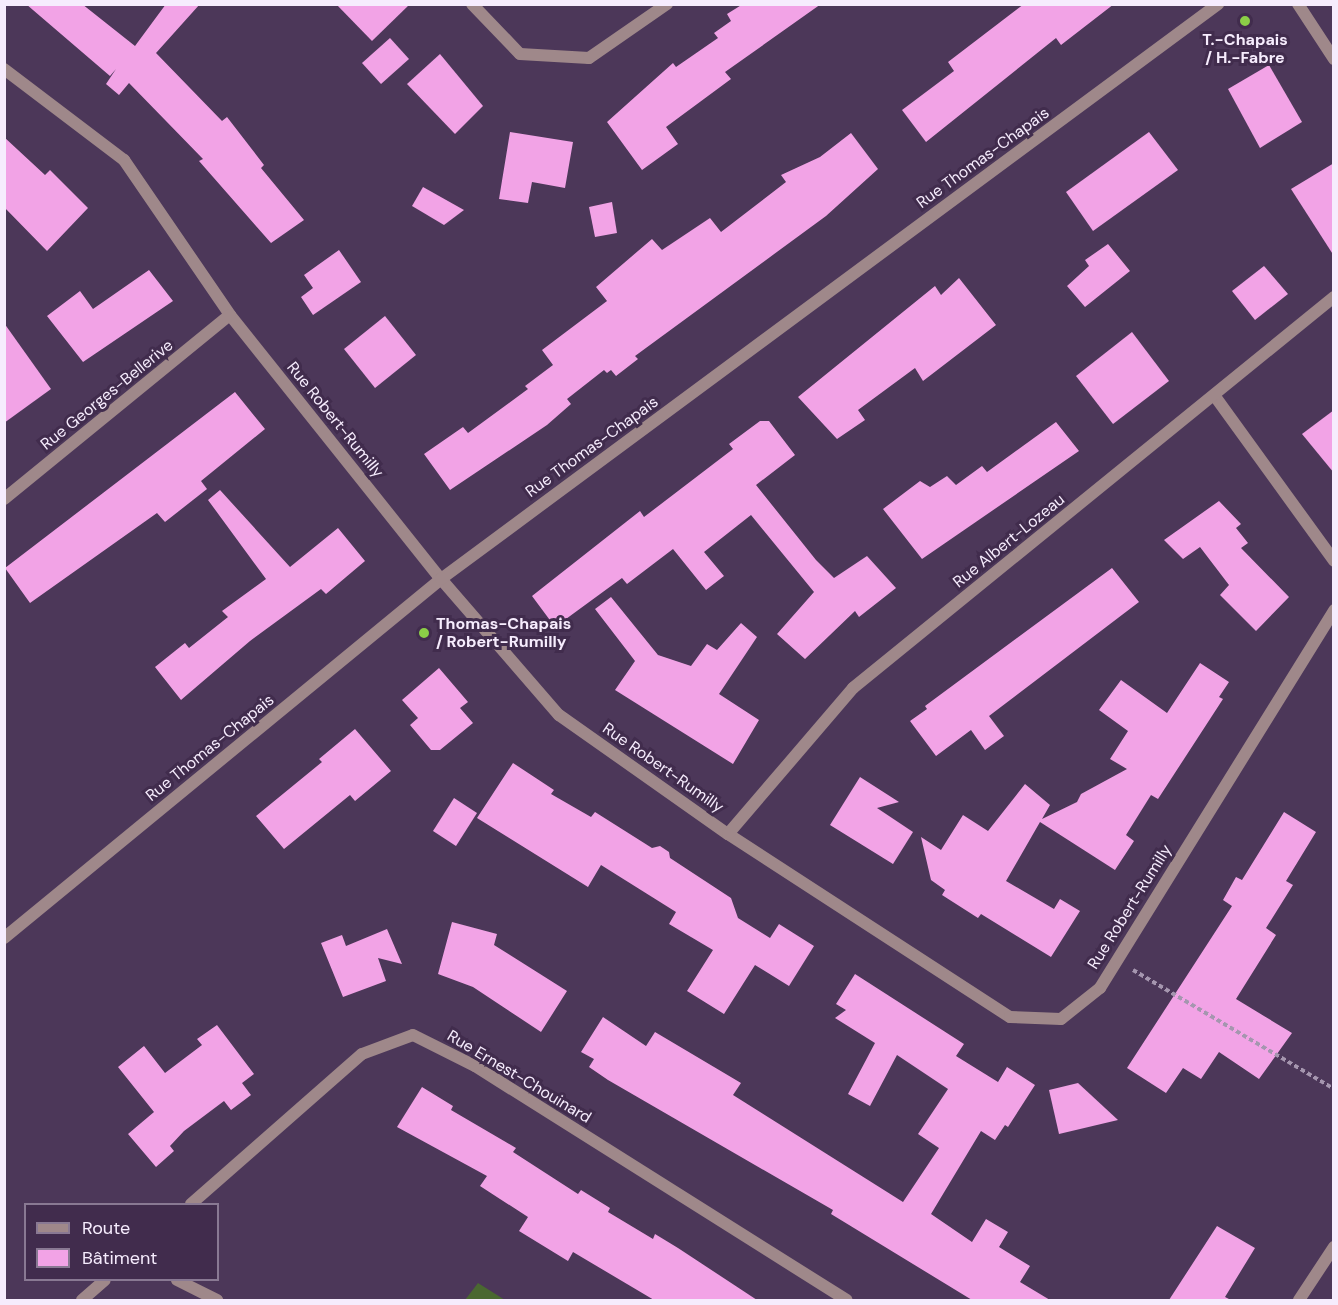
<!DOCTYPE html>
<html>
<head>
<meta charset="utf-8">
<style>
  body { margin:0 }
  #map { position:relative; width:1338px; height:1305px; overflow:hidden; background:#4c3759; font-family:"DM Sans",sans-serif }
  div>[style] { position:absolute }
  .green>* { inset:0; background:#4a6831 }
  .building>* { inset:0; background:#f2a3e6 }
  .path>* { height:4px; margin-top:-2px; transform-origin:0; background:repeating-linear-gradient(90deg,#a596af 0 4.5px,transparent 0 7.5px) }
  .minor>* { height:12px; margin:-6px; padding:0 6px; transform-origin:6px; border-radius:6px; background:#9f888a }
  .dots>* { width:16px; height:16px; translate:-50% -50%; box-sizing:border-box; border:3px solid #412c4d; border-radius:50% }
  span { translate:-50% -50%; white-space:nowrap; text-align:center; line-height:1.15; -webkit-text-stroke:6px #412c4d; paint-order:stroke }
  .poi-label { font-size:16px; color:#f6ecfd; font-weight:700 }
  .left { translate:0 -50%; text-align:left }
  .street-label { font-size:16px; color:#f6ecfd }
  .frame { position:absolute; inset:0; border:6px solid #f6ecfd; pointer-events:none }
  .legend { position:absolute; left:24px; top:1203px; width:195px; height:78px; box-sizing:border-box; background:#412c4d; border:2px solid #897993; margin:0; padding:8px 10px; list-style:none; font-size:18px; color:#f6ecfd }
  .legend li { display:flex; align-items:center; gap:12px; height:30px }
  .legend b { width:30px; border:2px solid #897993 }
</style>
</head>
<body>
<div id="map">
  <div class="green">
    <i style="clip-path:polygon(478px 1283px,505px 1300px,465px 1300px)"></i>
  </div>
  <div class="building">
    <i style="clip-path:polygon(26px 4px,82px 4px,135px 46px,166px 4px,200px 4px,156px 53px,222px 121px,227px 117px,264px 165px,261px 168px,304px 220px,271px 243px,199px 161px,203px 159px,129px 83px,119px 95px,106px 84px,116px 69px,110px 76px)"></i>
    <i style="clip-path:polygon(336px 4px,410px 4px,372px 41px)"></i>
    <i style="clip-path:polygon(743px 4px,821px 4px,725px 72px,731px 79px,666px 127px,678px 144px,642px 170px,607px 122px,673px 63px,676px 67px,718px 38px,714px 33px,731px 21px,727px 14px)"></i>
    <i style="clip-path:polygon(1024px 4px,1114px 4px,1061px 45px,1056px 38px,926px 142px,902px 110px,954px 71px,948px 62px)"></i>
    <i style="clip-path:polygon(390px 38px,409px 59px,381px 84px,362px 63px)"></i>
    <i style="clip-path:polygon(440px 54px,483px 106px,455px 134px,407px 84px)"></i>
    <i style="clip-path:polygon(1269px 65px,1302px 122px,1260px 148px,1228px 89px)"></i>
    <i style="clip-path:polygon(510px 132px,573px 142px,565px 188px,532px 182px,528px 203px,499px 199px)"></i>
    <i style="clip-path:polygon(1149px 132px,1178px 170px,1093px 231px,1066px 192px)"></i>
    <i style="clip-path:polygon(851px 133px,878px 169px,826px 216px,635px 356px,638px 359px,616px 376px,611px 370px,607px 373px,604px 370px,567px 399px,571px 404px,547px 425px,450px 490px,424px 454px,463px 427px,468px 433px,528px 389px,525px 386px,553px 365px,542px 350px,607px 301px,596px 287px,652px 239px,662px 250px,710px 218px,721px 232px,786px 182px,781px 175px,820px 157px)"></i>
    <i style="clip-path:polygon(4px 137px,45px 175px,50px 170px,88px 208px,47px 251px,4px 207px)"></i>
    <i style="clip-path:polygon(1334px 163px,1334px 256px,1291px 189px)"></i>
    <i style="clip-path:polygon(423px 187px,464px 210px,444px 225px,412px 206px)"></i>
    <i style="clip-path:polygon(612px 202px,617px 233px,595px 237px,589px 207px)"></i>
    <i style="clip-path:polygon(1108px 244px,1130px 271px,1085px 307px,1067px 286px,1089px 266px,1085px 260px)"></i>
    <i style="clip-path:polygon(339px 250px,361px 282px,313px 315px,301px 297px,313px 288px,304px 275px)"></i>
    <i style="clip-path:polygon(1264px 266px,1288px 294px,1255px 320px,1232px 291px)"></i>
    <i style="clip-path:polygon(149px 270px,173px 301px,83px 362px,47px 316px,80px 291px,93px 309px)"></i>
    <i style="clip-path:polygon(959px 278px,996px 325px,923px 381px,915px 368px,858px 410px,865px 420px,837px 439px,798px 397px,935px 286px,941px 295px)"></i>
    <i style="clip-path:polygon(385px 316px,416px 355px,375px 388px,344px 349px)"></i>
    <i style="clip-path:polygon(4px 323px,51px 389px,4px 423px)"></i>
    <i style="clip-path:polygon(1132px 332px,1169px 381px,1113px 424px,1076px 376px)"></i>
    <i style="clip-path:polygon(235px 392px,265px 429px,201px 481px,207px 489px,165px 522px,157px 513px,30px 603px,5px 568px)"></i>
    <i style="clip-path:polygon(1334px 410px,1334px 473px,1302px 434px)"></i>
    <i style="clip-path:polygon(760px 421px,769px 421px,795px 455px,756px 485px,816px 560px,834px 578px,867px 556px,896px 588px,859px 617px,855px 611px,805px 659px,777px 634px,814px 592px,751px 515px,704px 552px,724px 576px,706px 590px,673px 549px,627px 584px,622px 578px,555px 627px,532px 596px,640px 511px,644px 517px,733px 449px,729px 444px)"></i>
    <i style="clip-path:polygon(1056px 422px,1079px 451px,922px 559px,883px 509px,920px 481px,930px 487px,947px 476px,956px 485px,982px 466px,987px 472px)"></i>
    <i style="clip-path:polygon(220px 490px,290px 567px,338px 528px,365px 561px,326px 594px,321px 589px,250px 641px,181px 700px,155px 667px,185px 643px,189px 648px,228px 617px,222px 611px,266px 579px,208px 500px)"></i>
    <i style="clip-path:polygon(1219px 501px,1241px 524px,1236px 528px,1248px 543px,1241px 548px,1289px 597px,1256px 631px,1220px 595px,1229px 585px,1200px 547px,1183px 559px,1164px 540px)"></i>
    <i style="clip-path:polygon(1112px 568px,1139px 602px,989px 716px,1004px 736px,985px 750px,971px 730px,936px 756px,910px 721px,927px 709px,925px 706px)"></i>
    <i style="clip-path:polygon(611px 597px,658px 655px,691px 666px,707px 644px,717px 650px,741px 623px,757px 637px,719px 694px,759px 720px,733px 764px,615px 690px,635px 661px,595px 609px)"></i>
    <i style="clip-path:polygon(1200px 663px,1229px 682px,1219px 697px,1223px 699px,1158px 799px,1151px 795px,1126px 835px,1134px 841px,1115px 870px,1040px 822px,1006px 881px,1054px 909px,1060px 899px,1080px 911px,1051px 957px,981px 914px,978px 918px,942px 895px,945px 890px,931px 880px,921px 837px,941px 850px,963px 815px,988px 831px,1025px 784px,1050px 805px,1042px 819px,1077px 802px,1081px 794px,1127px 769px,1110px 759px,1128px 731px,1099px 710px,1121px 680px,1167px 713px)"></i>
    <i style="clip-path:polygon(439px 668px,468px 702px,460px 708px,473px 723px,440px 750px,431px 750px,410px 725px,418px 718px,402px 700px)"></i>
    <i style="clip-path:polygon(355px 729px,391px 771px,355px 801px,350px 795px,284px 849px,256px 816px,322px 762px,319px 759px)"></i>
    <i style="clip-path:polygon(513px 763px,554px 790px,551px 794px,591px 817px,595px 812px,652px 848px,660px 846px,669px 852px,670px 858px,731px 898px,738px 918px,770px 938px,779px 924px,814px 946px,789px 986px,755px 965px,724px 1014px,687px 991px,713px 950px,669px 924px,676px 912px,601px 865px,588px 887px,477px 818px)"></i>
    <i style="clip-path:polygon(860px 777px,899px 802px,877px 808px,913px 832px,893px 864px,830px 825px)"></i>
    <i style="clip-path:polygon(454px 798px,477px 813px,456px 846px,433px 831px)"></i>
    <i style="clip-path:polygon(1284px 812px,1316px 832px,1286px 881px,1293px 885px,1266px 928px,1276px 935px,1236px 999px,1292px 1033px,1259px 1079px,1219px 1052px,1201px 1079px,1183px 1068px,1166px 1093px,1127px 1068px,1232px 906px,1223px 900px,1236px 877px,1242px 880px)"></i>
    <i style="clip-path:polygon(452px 922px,497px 934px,494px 945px,567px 991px,541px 1032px,473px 987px,438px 974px)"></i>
    <i style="clip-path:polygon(387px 929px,402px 964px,378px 958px,386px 981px,343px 997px,321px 943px,342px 935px,346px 946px)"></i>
    <i style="clip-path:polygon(855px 974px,964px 1044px,956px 1056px,998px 1082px,1007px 1067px,1035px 1085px,1008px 1127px,1005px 1125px,995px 1140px,981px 1131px,931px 1214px,972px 1242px,986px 1219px,1008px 1232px,999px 1247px,1030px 1266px,1020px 1282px,1050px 1300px,972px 1300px,831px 1214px,833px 1210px,608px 1080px,589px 1067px,594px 1059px,581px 1052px,603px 1017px,646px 1046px,655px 1032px,741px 1083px,733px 1095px,903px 1202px,939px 1148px,918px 1134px,948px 1089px,897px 1055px,870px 1106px,848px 1094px,875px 1043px,835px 1018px,846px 1010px,836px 1004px)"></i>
    <i style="clip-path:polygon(217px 1025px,254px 1074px,242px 1083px,251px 1095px,231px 1110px,224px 1101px,184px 1131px,170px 1146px,174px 1151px,156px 1167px,128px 1134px,154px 1112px,118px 1067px,144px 1046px,165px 1073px,202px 1045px,197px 1039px)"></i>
    <i style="clip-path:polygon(1078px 1083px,1118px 1120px,1059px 1134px,1049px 1090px)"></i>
    <i style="clip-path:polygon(422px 1087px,453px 1106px,451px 1110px,516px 1148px,513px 1152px,578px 1194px,581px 1190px,610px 1208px,608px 1212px,653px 1239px,655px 1234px,678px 1248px,757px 1300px,654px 1300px,573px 1252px,568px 1261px,519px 1231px,528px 1217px,480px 1186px,487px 1176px,397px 1127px)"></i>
    <i style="clip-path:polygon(1217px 1226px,1255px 1248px,1225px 1297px,1231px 1300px,1169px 1300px)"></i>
  </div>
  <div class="path">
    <i style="left:1133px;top:970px;width:234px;rotate:30.6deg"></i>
  </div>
  <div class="minor">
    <i style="left:472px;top:4px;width:69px;rotate:46.2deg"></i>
    <i style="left:520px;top:54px;width:69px;rotate:3.3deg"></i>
    <i style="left:589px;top:58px;width:95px;rotate:-34.7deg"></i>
    <i style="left:1298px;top:4px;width:66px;rotate:56.8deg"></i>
    <i style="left:4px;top:69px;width:151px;rotate:37.2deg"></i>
    <i style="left:124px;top:160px;width:188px;rotate:55.6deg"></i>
    <i style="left:230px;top:315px;width:338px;rotate:51.4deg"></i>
    <i style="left:441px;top:579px;width:180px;rotate:49.1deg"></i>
    <i style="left:559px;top:715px;width:207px;rotate:35.2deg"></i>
    <i style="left:728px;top:834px;width:336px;rotate:33deg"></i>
    <i style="left:1010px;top:1017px;width:51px;rotate:2.2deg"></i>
    <i style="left:1061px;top:1019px;width:50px;rotate:-38.5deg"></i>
    <i style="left:1100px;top:988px;width:445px;rotate:-58.2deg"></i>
    <i style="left:1214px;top:395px;width:205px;rotate:54.1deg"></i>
    <i style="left:4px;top:499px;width:291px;rotate:-39.2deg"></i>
    <i style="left:728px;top:834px;width:192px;rotate:-49.4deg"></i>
    <i style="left:853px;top:688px;width:620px;rotate:-39.11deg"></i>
    <i style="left:4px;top:938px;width:566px;rotate:-39.4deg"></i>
    <i style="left:441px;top:579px;width:967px;rotate:-36.5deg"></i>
    <i style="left:191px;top:1204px;width:227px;rotate:-41.3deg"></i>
    <i style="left:362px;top:1054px;width:54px;rotate:-20.4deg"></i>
    <i style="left:413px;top:1035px;width:69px;rotate:26.6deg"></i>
    <i style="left:475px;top:1066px;width:439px;rotate:32.2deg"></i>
    <i style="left:177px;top:1280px;width:45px;rotate:26.6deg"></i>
    <i style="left:82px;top:1300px;width:30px;rotate:-41deg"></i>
    <i style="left:1299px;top:1300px;width:64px;rotate:-56.6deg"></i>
  </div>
  <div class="dots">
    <i style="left:1245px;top:21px;background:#8bce47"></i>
    <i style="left:424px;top:633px;background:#8bce47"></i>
  </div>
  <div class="poi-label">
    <span style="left:1245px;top:49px">T.-Chapais<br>/ H.-Fabre</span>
    <span class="left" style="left:436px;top:633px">Thomas-Chapais<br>/ Robert-Rumilly</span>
  </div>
  <div class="street-label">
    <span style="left:983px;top:158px;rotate:-36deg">Rue Thomas-Chapais</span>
    <span style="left:107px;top:395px;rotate:-39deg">Rue Georges-Bellerive</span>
    <span style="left:335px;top:420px;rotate:51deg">Rue Robert-Rumilly</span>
    <span style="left:592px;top:447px;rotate:-36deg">Rue Thomas-Chapais</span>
    <span style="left:1009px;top:541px;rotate:-39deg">Rue Albert-Lozeau</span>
    <span style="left:210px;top:748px;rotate:-39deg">Rue Thomas-Chapais</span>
    <span style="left:663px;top:768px;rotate:35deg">Rue Robert-Rumilly</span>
    <span style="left:1130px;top:907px;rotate:-58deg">Rue Robert-Rumilly</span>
    <span style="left:519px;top:1077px;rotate:31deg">Rue Ernest-Chouinard</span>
  </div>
  <div class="frame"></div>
  <ul class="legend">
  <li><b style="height:8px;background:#9f888a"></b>Route</li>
  <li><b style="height:16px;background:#f2a3e6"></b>Bâtiment</li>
  </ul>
</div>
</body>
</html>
